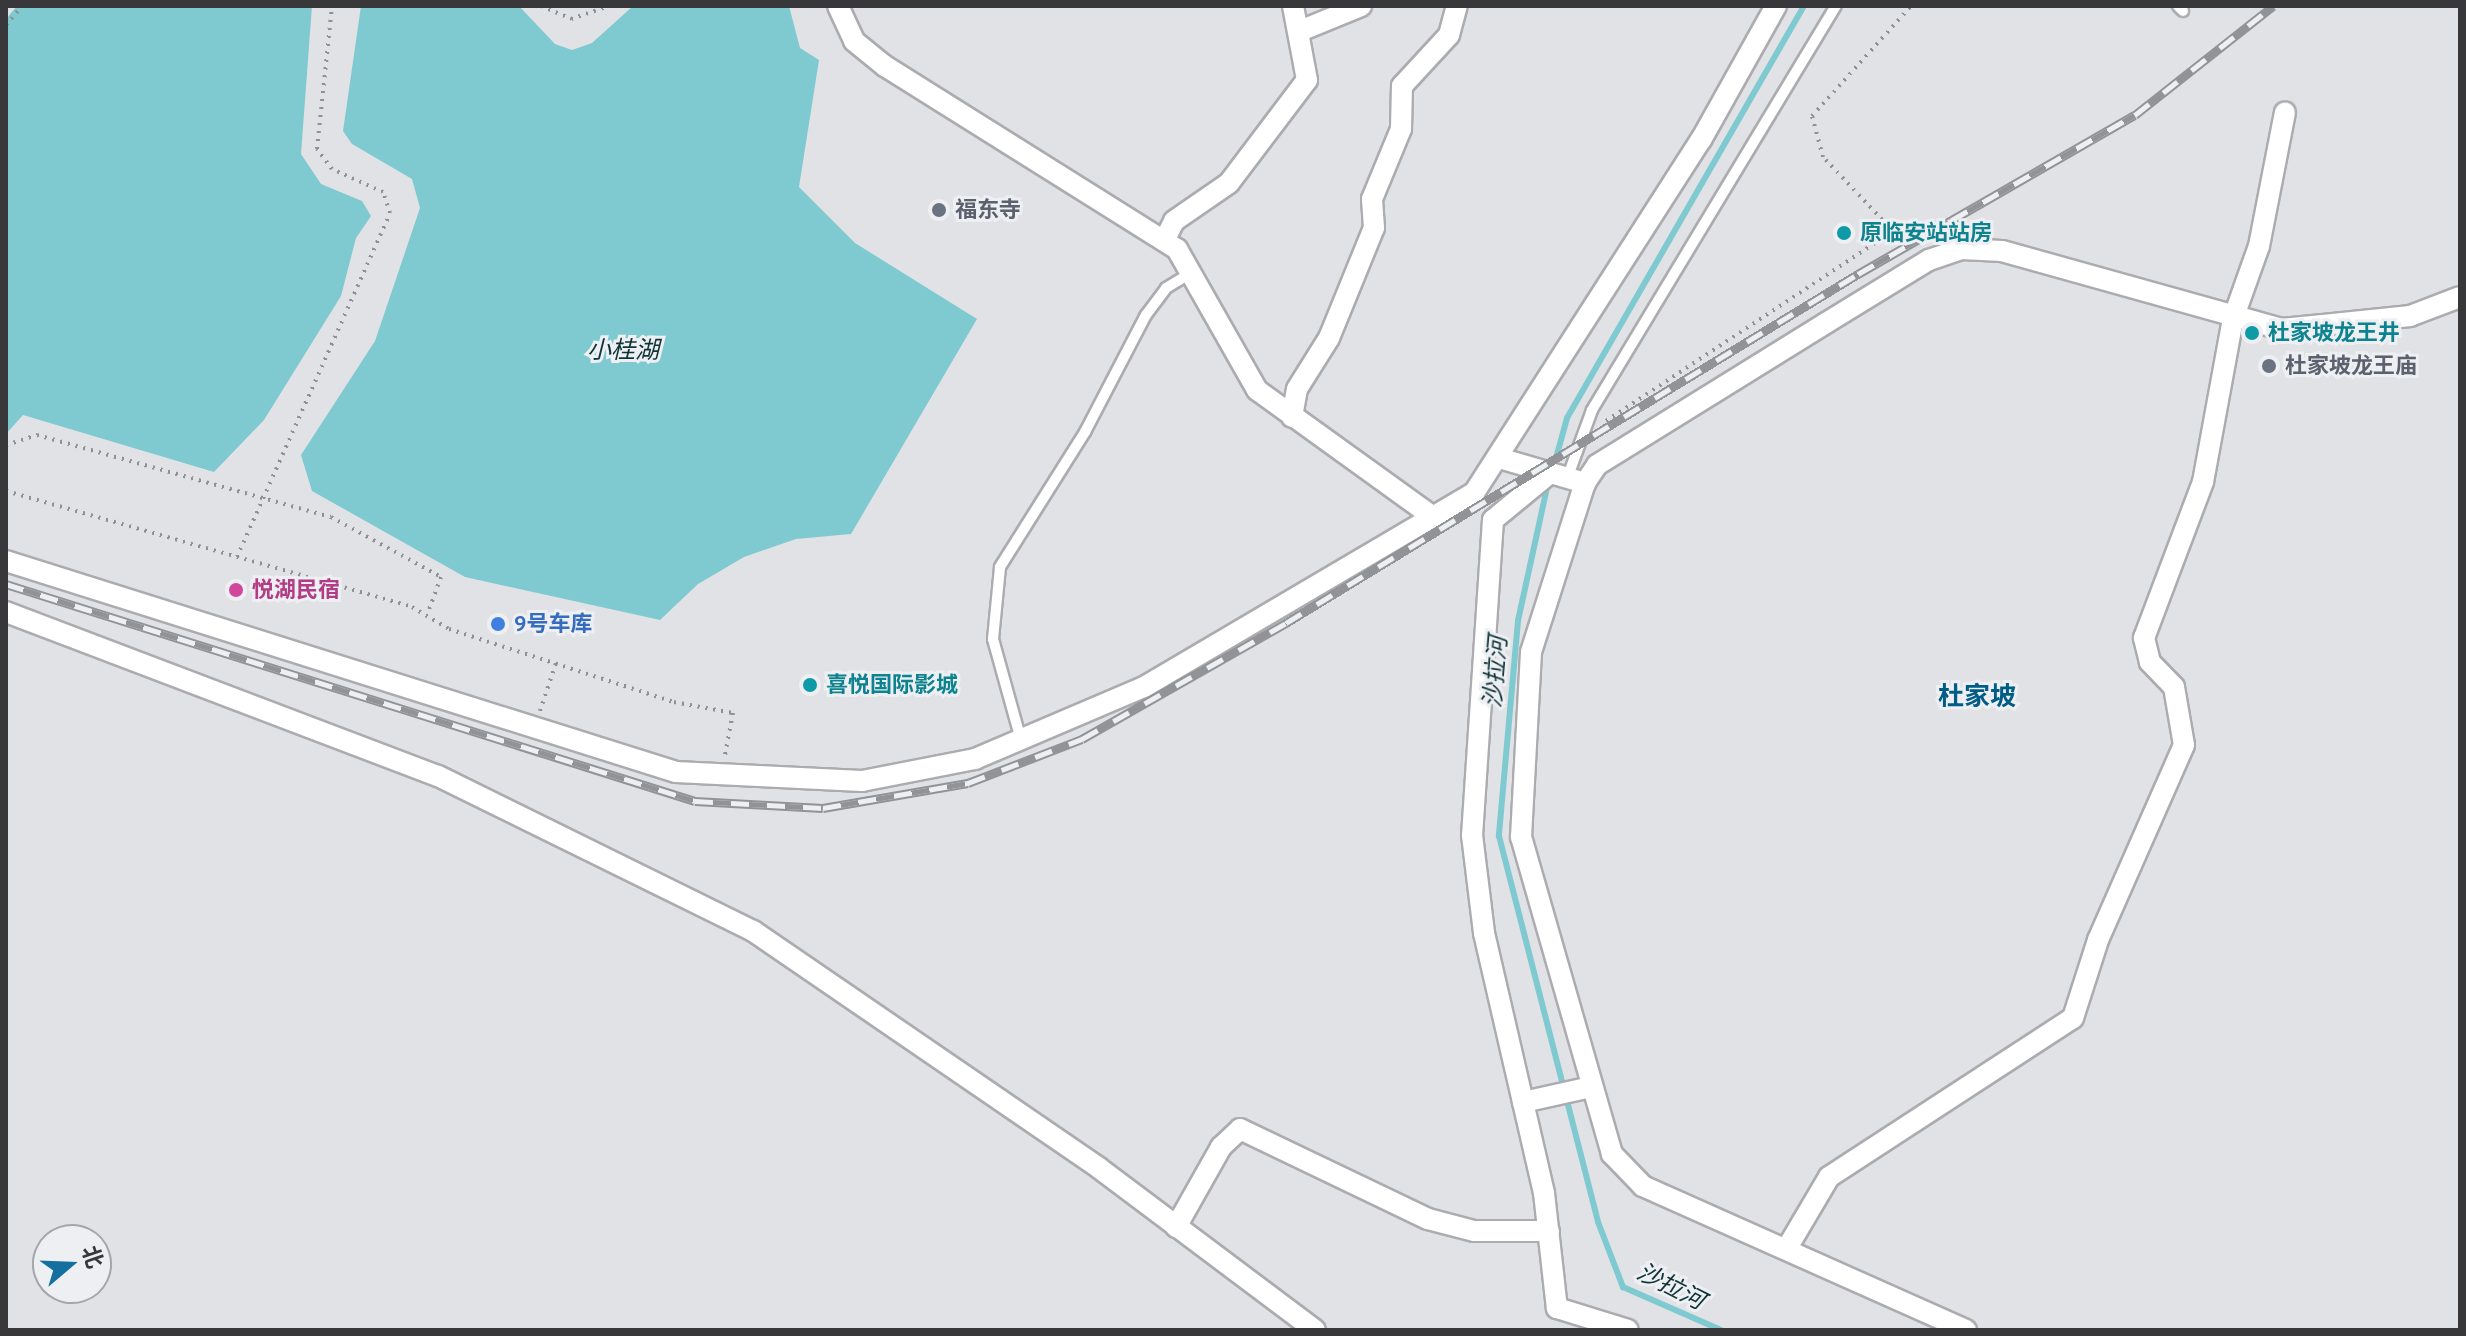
<!DOCTYPE html>
<html>
<head>
<meta charset="utf-8">
<style>
  body { margin:0 }
  #map { position:relative; width:2466px; height:1336px; overflow:hidden; background:#e1e2e6; font-family:"PT Sans","Noto Sans SC",sans-serif }
  div>[style] { position:absolute }
  .water>* { inset:0; background:#7ecad0 }
  .stream>* { height:6px; margin:-3px; padding:0 3px; transform-origin:3px; border-radius:3px; background:#7ecad0 }
  .path>* { height:4px; margin-top:-2px; transform-origin:0; background:repeating-linear-gradient(90deg,#909093 0 2px,transparent 0 8px) }
  .roads { filter:drop-shadow(2px 0 #acacb0) drop-shadow(-2px 0 #acacb0) drop-shadow(0 2px #acacb0) drop-shadow(0 -2px #acacb0) }
  .lane>* { height:10px; margin:-5px; padding:0 5px; transform-origin:5px; border-radius:5px; background:#fff }
  .street>* { height:20px; margin:-10px; padding:0 10px; transform-origin:10px; border-radius:10px; background:#fff }
  .rail>* { height:9px; margin-top:-4.5px; transform-origin:0; background:repeating-linear-gradient(90deg,#eeeff3 0 18px,#929396 0 36px); box-sizing:border-box; border-block:2px solid #929396 }
  .dots>* { width:22px; height:22px; translate:-50% -50%; box-sizing:border-box; border:4px solid #eeeff3; border-radius:50% }
  span { translate:-50% -50%; white-space:nowrap; text-align:center; line-height:1.15; -webkit-text-stroke:6px #eeeff3; paint-order:stroke }
  .worship-label { font-size:22px; color:#5b616d; font-weight:700 }
  .left { translate:0 -50%; text-align:left }
  .culture-label { font-size:22px; color:#0d838f; font-weight:700 }
  .hotel-label { font-size:22px; color:#b23c85; font-weight:700 }
  .shop-label { font-size:22px; color:#366cbe; font-weight:700 }
  .water-label { font-size:24px; color:#0e3437; font-style:italic }
  .quarter-label { font-size:26px; color:#005d86; font-weight:700 }
  .frame { position:absolute; inset:0; border:8px solid #38383a; pointer-events:none }
  .north { position:absolute; left:32px; top:1224px; width:80px; height:80px; box-sizing:border-box; background:#eeeff3; border:2px solid #a5a6a9; border-radius:50%; rotate:71deg; font-size:22px; font-weight:700; line-height:32px; text-align:center; color:#38383a }
  .north::after { content:''; display:block; margin:auto; width:28px; height:36px; background:#13709f; clip-path:polygon(50% 0,100% 100%,50% 72%,0 100%) }
</style>
</head>
<body>
<div id="map">
  <div class="water">
    <i style="clip-path:polygon(17px 6px,312px 6px,301px 154px,321px 184px,362px 201px,371px 216px,356px 238px,341px 296px,264px 420px,214px 472px,23px 415px,6px 434px,6px 19px)"></i>
    <i style="clip-path:polygon(361px 6px,519px 6px,555px 44px,572px 50px,592px 43px,633px 6px,789px 6px,800px 48px,819px 60px,799px 187px,855px 243px,977px 319px,851px 534px,796px 539px,744px 557px,698px 584px,660px 620px,465px 577px,312px 491px,301px 455px,375px 341px,420px 208px,412px 179px,352px 144px,343px 131px)"></i>
  </div>
  <div class="stream">
    <i style="left:1553px;top:469px;width:53px;rotate:-74.6deg"></i>
    <i style="left:1567px;top:418px;width:475px;rotate:-60.1deg"></i>
    <i style="left:1548px;top:483px;width:141px;rotate:102.3deg"></i>
    <i style="left:1518px;top:621px;width:216px;rotate:95.1deg"></i>
    <i style="left:1499px;top:836px;width:398px;rotate:75.6deg"></i>
    <i style="left:1598px;top:1222px;width:70px;rotate:69deg"></i>
    <i style="left:1623px;top:1287px;width:107px;rotate:23.7deg"></i>
  </div>
  <div class="path">
    <i style="left:541px;top:6px;width:33px;rotate:23deg"></i>
    <i style="left:571px;top:19px;width:39px;rotate:-19deg"></i>
    <i style="left:6px;top:25px;width:25px;rotate:-50deg"></i>
    <i style="left:1606px;top:421px;width:344px;rotate:-33.5deg"></i>
    <i style="left:1893px;top:231px;width:102px;rotate:-133.4deg"></i>
    <i style="left:1823px;top:157px;width:42px;rotate:-105deg"></i>
    <i style="left:1812px;top:116px;width:148px;rotate:-48deg"></i>
    <i style="left:6px;top:445px;width:33px;rotate:-18deg"></i>
    <i style="left:37px;top:435px;width:305px;rotate:15.6deg"></i>
    <i style="left:331px;top:517px;width:125px;rotate:28.6deg"></i>
    <i style="left:441px;top:577px;width:40px;rotate:110.2deg"></i>
    <i style="left:6px;top:491px;width:422px;rotate:15.9deg"></i>
    <i style="left:412px;top:607px;width:43px;rotate:30.7deg"></i>
    <i style="left:449px;top:629px;width:237px;rotate:18deg"></i>
    <i style="left:674px;top:702px;width:60px;rotate:10.6deg"></i>
    <i style="left:733px;top:713px;width:43px;rotate:100.8deg"></i>
    <i style="left:237px;top:557px;width:376px;rotate:-66deg"></i>
    <i style="left:390px;top:213px;width:22px;rotate:-108deg"></i>
    <i style="left:383px;top:192px;width:56px;rotate:-155.7deg"></i>
    <i style="left:332px;top:169px;width:25px;rotate:-127deg"></i>
    <i style="left:317px;top:149px;width:144px;rotate:-84deg"></i>
    <i style="left:540px;top:711px;width:51px;rotate:-71.6deg"></i>
  </div>
  <div class="roads">
    <div class="lane">
      <i style="left:2178px;top:6px;width:7px;rotate:45deg"></i>
      <i style="left:1568px;top:476px;width:70px;rotate:-70deg"></i>
      <i style="left:1592px;top:410px;width:472px;rotate:-58.9deg"></i>
      <i style="left:1021px;top:740px;width:105px;rotate:-105.5deg"></i>
      <i style="left:993px;top:639px;width:72px;rotate:-84.4deg"></i>
      <i style="left:1000px;top:567px;width:160px;rotate:-57.8deg"></i>
      <i style="left:1085px;top:432px;width:132px;rotate:-62.5deg"></i>
      <i style="left:1146px;top:315px;width:34px;rotate:-53deg"></i>
      <i style="left:1166px;top:288px;width:31px;rotate:-31deg"></i>
    </div>
    <div class="street">
      <i style="left:838px;top:6px;width:38px;rotate:65deg"></i>
      <i style="left:854px;top:41px;width:40px;rotate:39deg"></i>
      <i style="left:885px;top:66px;width:345px;rotate:32.1deg"></i>
      <i style="left:1177px;top:249px;width:162px;rotate:60.4deg"></i>
      <i style="left:1257px;top:390px;width:217px;rotate:35.8deg"></i>
      <i style="left:1300px;top:31px;width:66px;rotate:-22.3deg"></i>
      <i style="left:1165px;top:239px;width:20px;rotate:-63deg"></i>
      <i style="left:1174px;top:221px;width:67px;rotate:-34.6deg"></i>
      <i style="left:1229px;top:183px;width:129px;rotate:-52.9deg"></i>
      <i style="left:1307px;top:80px;width:75px;rotate:-100.7deg"></i>
      <i style="left:1292px;top:417px;width:28px;rotate:-80deg"></i>
      <i style="left:1297px;top:389px;width:60px;rotate:-57.9deg"></i>
      <i style="left:1329px;top:338px;width:119px;rotate:-67.8deg"></i>
      <i style="left:1374px;top:228px;width:29px;rotate:-94deg"></i>
      <i style="left:1372px;top:199px;width:76px;rotate:-67.5deg"></i>
      <i style="left:1401px;top:129px;width:43px;rotate:-88.7deg"></i>
      <i style="left:1402px;top:86px;width:69px;rotate:-47.3deg"></i>
      <i style="left:1449px;top:35px;width:30px;rotate:-75deg"></i>
      <i style="left:1499px;top:458px;width:90px;rotate:16.2deg"></i>
      <i style="left:1550px;top:473px;width:74px;rotate:140.5deg"></i>
      <i style="left:1493px;top:520px;width:316px;rotate:93.8deg"></i>
      <i style="left:1472px;top:835px;width:99px;rotate:83deg"></i>
      <i style="left:1484px;top:933px;width:267px;rotate:77deg"></i>
      <i style="left:1544px;top:1193px;width:116px;rotate:83.6deg"></i>
      <i style="left:1557px;top:1308px;width:74px;rotate:17.2deg"></i>
      <i style="left:6px;top:561px;width:702px;rotate:17.48deg"></i>
      <i style="left:676px;top:772px;width:186px;rotate:2.8deg"></i>
      <i style="left:862px;top:781px;width:115px;rotate:-11deg"></i>
      <i style="left:975px;top:759px;width:184px;rotate:-23.1deg"></i>
      <i style="left:1144px;top:687px;width:383px;rotate:-30.5deg"></i>
      <i style="left:1474px;top:493px;width:420px;rotate:-57.3deg"></i>
      <i style="left:1701px;top:140px;width:154px;rotate:-60.8deg"></i>
      <i style="left:6px;top:612px;width:462px;rotate:20.8deg"></i>
      <i style="left:438px;top:776px;width:351px;rotate:26.2deg"></i>
      <i style="left:753px;top:931px;width:419px;rotate:34.4deg"></i>
      <i style="left:1099px;top:1168px;width:270px;rotate:36.9deg"></i>
      <i style="left:1523px;top:1102px;width:70px;rotate:-12.4deg"></i>
      <i style="left:1176px;top:1227px;width:92px;rotate:-60.6deg"></i>
      <i style="left:1221px;top:1147px;width:26px;rotate:-43deg"></i>
      <i style="left:1240px;top:1129px;width:208px;rotate:25.6deg"></i>
      <i style="left:1428px;top:1219px;width:48px;rotate:14.6deg"></i>
      <i style="left:1474px;top:1231px;width:75px"></i>
      <i style="left:1787px;top:1248px;width:82px;rotate:-59.4deg"></i>
      <i style="left:1829px;top:1177px;width:291px;rotate:-33.1deg"></i>
      <i style="left:2073px;top:1018px;width:82px;rotate:-72.2deg"></i>
      <i style="left:2098px;top:940px;width:213px;rotate:-66.2deg"></i>
      <i style="left:2184px;top:745px;width:59px;rotate:-99.8deg"></i>
      <i style="left:2174px;top:687px;width:35px;rotate:-134deg"></i>
      <i style="left:2150px;top:662px;width:25px;rotate:-104deg"></i>
      <i style="left:2144px;top:638px;width:167px;rotate:-69.3deg"></i>
      <i style="left:2203px;top:482px;width:166px;rotate:-79.6deg"></i>
      <i style="left:2233px;top:319px;width:77px;rotate:-70.4deg"></i>
      <i style="left:2259px;top:246px;width:136px;rotate:-79deg"></i>
      <i style="left:1966px;top:1330px;width:354px;rotate:-156deg"></i>
      <i style="left:1643px;top:1186px;width:45px;rotate:-134.1deg"></i>
      <i style="left:1612px;top:1154px;width:330px;rotate:-106deg"></i>
      <i style="left:1521px;top:837px;width:185px;rotate:-86.9deg"></i>
      <i style="left:1531px;top:652px;width:177px;rotate:-72.3deg"></i>
      <i style="left:1585px;top:483px;width:22px;rotate:-56deg"></i>
      <i style="left:1597px;top:465px;width:269px;rotate:-31.8deg"></i>
      <i style="left:1826px;top:323px;width:121px;rotate:-31.5deg"></i>
      <i style="left:1929px;top:260px;width:34px;rotate:-19deg"></i>
      <i style="left:1961px;top:249px;width:41px;rotate:2.8deg"></i>
      <i style="left:2002px;top:251px;width:291px;rotate:15.6deg"></i>
      <i style="left:2282px;top:329px;width:129px;rotate:-5.8deg"></i>
      <i style="left:2410px;top:316px;width:53px;rotate:-20.8deg"></i>
    </div>
  </div>
  <div class="rail">
    <i style="left:6px;top:584px;width:722px;rotate:17.48deg"></i>
    <i style="left:695px;top:801px;width:128px;rotate:3.1deg"></i>
    <i style="left:823px;top:808px;width:147px;rotate:-9.8deg"></i>
    <i style="left:968px;top:783px;width:122px;rotate:-21.1deg"></i>
    <i style="left:1082px;top:739px;width:235px;rotate:-29.6deg"></i>
    <i style="left:1286px;top:623px;width:670px;rotate:-31.39deg"></i>
    <i style="left:1858px;top:274px;width:319px;rotate:-29.9deg"></i>
    <i style="left:2135px;top:115px;width:176px;rotate:-38.3deg"></i>
  </div>
  <div class="dots">
    <i style="left:939px;top:210px;background:#6b7280"></i>
    <i style="left:1844px;top:233px;background:#0f9aa8"></i>
    <i style="left:2252px;top:333px;background:#0f9aa8"></i>
    <i style="left:2269px;top:366px;background:#6b7280"></i>
    <i style="left:236px;top:590px;background:#d1479c"></i>
    <i style="left:498px;top:624px;background:#3f7fe0"></i>
    <i style="left:810px;top:685px;background:#0f9aa8"></i>
  </div>
  <div class="worship-label">
    <span class="left" style="left:955px;top:210px">福东寺</span>
    <span class="left" style="left:2285px;top:366px">杜家坡龙王庙</span>
  </div>
  <div class="culture-label">
    <span class="left" style="left:1860px;top:233px">原临安站站房</span>
    <span class="left" style="left:2268px;top:333px">杜家坡龙王井</span>
    <span class="left" style="left:826px;top:685px">喜悦国际影城</span>
  </div>
  <div class="hotel-label">
    <span class="left" style="left:252px;top:590px">悦湖民宿</span>
  </div>
  <div class="shop-label">
    <span class="left" style="left:514px;top:624px">9号车库</span>
  </div>
  <div class="water-label">
    <span style="left:623px;top:350px">小桂湖</span>
    <span style="left:1495px;top:672px;rotate:-85deg">沙拉河</span>
    <span style="left:1671px;top:1286px;rotate:27deg">沙拉河</span>
  </div>
  <div class="quarter-label">
    <span style="left:1977px;top:696px">杜家坡</span>
  </div>
  <div class="frame"></div>
  <div class="north">北</div>
</div>
</body>
</html>
